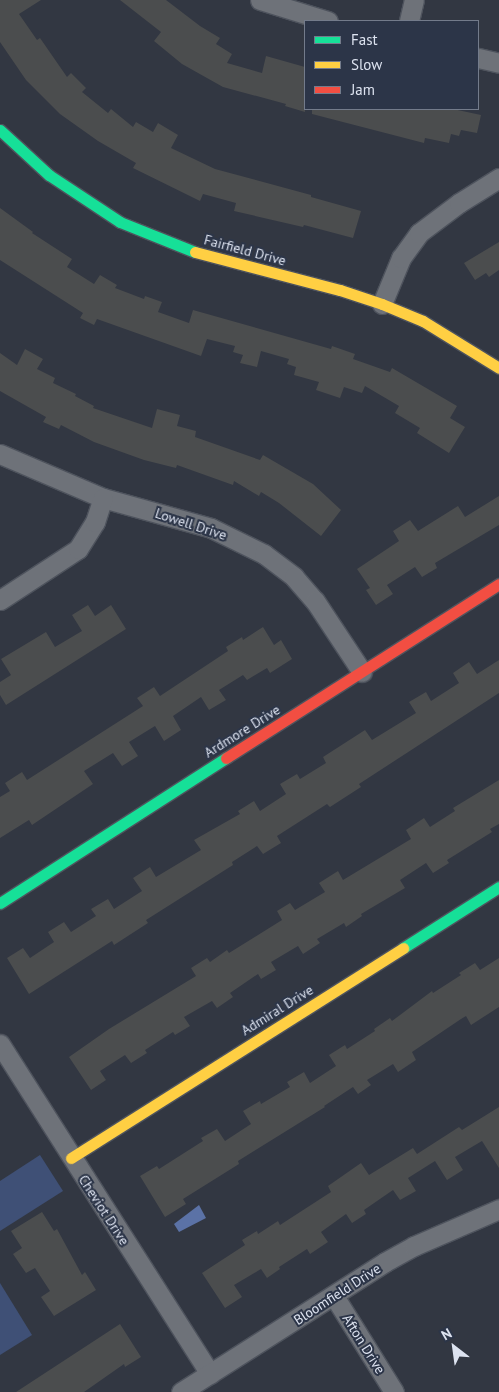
<!DOCTYPE html>
<html>
<head>
<meta charset="utf-8">
<style>
  body { margin:0 }
  #map { position:relative; width:499px; height:1392px; overflow:hidden; background:#323742; font-family:"PT Sans",sans-serif }
  div>[style] { position:absolute }
  .green>* { inset:0; background:#3f5076 }
  .water>* { inset:0; background:#5b72a6 }
  .building>* { inset:0; background:#4b4d4e }
  .roads { filter:drop-shadow(1px 0 #4e535d) drop-shadow(-1px 0 #4e535d) drop-shadow(0 1px #4e535d) drop-shadow(0 -1px #4e535d) }
  .street>* { height:19px; margin:-9.5px; padding:0 9.5px; transform-origin:9.5px; border-radius:9.5px; background:#6e7279 }
  .fast>* { height:11px; margin:-5.5px; padding:0 5.5px; transform-origin:5.5px; border-radius:5.5px; background:#16e098 }
  .slow>* { height:11px; margin:-5.5px; padding:0 5.5px; transform-origin:5.5px; border-radius:5.5px; background:#ffcf43 }
  .jam>* { height:11px; margin:-5.5px; padding:0 5.5px; transform-origin:5.5px; border-radius:5.5px; background:#f24e42 }
  span { translate:-50% -50%; white-space:nowrap; text-align:center; line-height:1.15; -webkit-text-stroke:4px #2c3548; paint-order:stroke }
  .street-label { font-size:14px; color:#dde3f0 }
  .legend { position:absolute; left:304px; top:20px; width:175px; height:90px; box-sizing:border-box; background:#2c3548; border:1px solid #737b8b; margin:0; padding:6px 9px; list-style:none; font-size:15px; color:#dde3f0 }
  .legend li { display:flex; align-items:center; gap:10px; height:25px }
  .legend b { width:25px; border:1px solid #737b8b }
  .north { position:absolute; left:429px; top:1322px; width:50px; height:50px; -webkit-text-stroke:4px #2c3548; paint-order:stroke; rotate:330deg; font-size:14px; font-weight:700; line-height:20px; text-align:center; color:#dde3f0 }
  .north::after { content:''; display:block; margin:auto; width:18px; height:22px; background:#dde3f0; clip-path:polygon(50% 0,100% 100%,50% 72%,0 100%) }
</style>
</head>
<body>
<div id="map">
  <div class="green">
    <i style="clip-path:polygon(40px 1155px,63px 1191px,0 1231px,0 1181px)"></i>
    <i style="clip-path:polygon(0 1283px,32px 1335px,0 1355px)"></i>
  </div>
  <div class="water">
    <i style="clip-path:polygon(199px 1205px,206px 1218px,179px 1232px,174px 1224px)"></i>
  </div>
  <div class="building">
    <i style="clip-path:polygon(0 0,41px 0,19px 14px,37px 40px,40px 38px,67px 77px,71px 73px,86px 88px,82px 92px,108px 113px,111px 109px,133px 127px,136px 122px,153px 132px,158px 123px,178px 135px,171px 148px,215px 169px,311px 195px,311px 197px,361px 211px,353px 238px,304px 225px,303px 227px,234px 211px,236px 203px,203px 194px,200px 201px,133px 168px,136px 163px,98px 141px,60px 114px,26px 80px,0 42px)"></i>
    <i style="clip-path:polygon(120px 0,166px 0,200px 26px,220px 38px,216px 44px,232px 54px,227px 63px,262px 73px,266px 56px,305px 67px,305px 112px,285px 106px,286px 104px,223px 87px,182px 64px,154px 41px,161px 32px)"></i>
    <i style="clip-path:polygon(312px 109px,453px 109px,481px 115px,477px 133px,461px 130px,459px 136px,451px 134px,449px 143px,425px 138px,424px 143px,312px 114px)"></i>
    <i style="clip-path:polygon(0 208px,33px 232px,32px 233px,72px 259px,67px 267px,94px 284px,100px 275px,117px 285px,115px 288px,144px 299px,145px 296px,162px 302px,158px 312px,189px 323px,193px 310px,331px 349px,332px 346px,355px 354px,353px 359px,390px 372px,392px 368px,457px 406px,450px 418px,465px 427px,449px 453px,417px 433px,420px 428px,395px 413px,399px 406px,365px 386px,362px 393px,344px 387px,340px 398px,316px 390px,319px 382px,294px 375px,296px 367px,287px 364px,289px 359px,261px 351px,257px 367px,240px 363px,243px 355px,233px 352px,235px 346px,207px 339px,201px 356px,97px 319px,94px 325px,80px 318px,83px 313px,0 260px)"></i>
    <i style="clip-path:polygon(499px 242px,499px 270px,489px 277px,486px 273px,475px 280px,464px 263px)"></i>
    <i style="clip-path:polygon(25px 349px,43px 359px,37px 369px,55px 378px,53px 383px,76px 394px,75px 396px,94px 406px,93px 408px,152px 428px,157px 409px,180px 415px,177px 426px,196px 431px,195px 437px,260px 460px,263px 455px,313px 484px,341px 510px,321px 536px,279px 503px,261px 492px,259px 496px,234px 481px,233px 485px,177px 465px,176px 468px,144px 460px,94px 442px,61px 425px,59px 429px,43px 422px,46px 417px,0 391px,0 353px,17px 365px)"></i>
    <i style="clip-path:polygon(499px 496px,499px 525px,435px 563px,437px 568px,422px 577px,415px 567px,387px 585px,393px 594px,376px 605px,366px 590px,370px 588px,357px 569px,399px 541px,393px 531px,410px 520px,418px 531px,458px 506px,465px 517px)"></i>
    <i style="clip-path:polygon(88px 605px,95px 616px,111px 605px,126px 629px,6px 705px,0 695px,0 682px,11px 675px,1px 659px,46px 632px,55px 647px,82px 631px,72px 615px)"></i>
    <i style="clip-path:polygon(263px 627px,274px 645px,281px 640px,292px 659px,270px 673px,267px 668px,247px 680px,243px 675px,219px 690px,226px 700px,209px 710px,201px 697px,173px 716px,181px 730px,164px 741px,155px 726px,129px 742px,138px 756px,122px 766px,113px 753px,84px 771px,93px 784px,32px 825px,29px 820px,0 838px,0 797px,10px 791px,5px 783px,22px 772px,27px 780px,143px 706px,137px 698px,154px 687px,160px 696px,228px 651px,226px 647px,242px 637px,243px 640px)"></i>
    <i style="clip-path:polygon(499px 660px,499px 693px,359px 784px,361px 787px,330px 807px,327px 804px,277px 836px,281px 843px,263px 854px,257px 846px,232px 862px,233px 865px,146px 920px,148px 923px,114px 945px,112px 941px,29px 994px,7px 958px,23px 948px,30px 958px,54px 942px,48px 932px,64px 922px,71px 932px,96px 916px,91px 909px,108px 899px,114px 909px,142px 891px,133px 878px,150px 867px,156px 877px,201px 850px,194px 840px,240px 814px,238px 811px,254px 801px,260px 811px,286px 794px,280px 784px,297px 774px,300px 779px,326px 763px,323px 757px,365px 730px,372px 740px,416px 713px,409px 702px,426px 692px,431px 701px,459px 683px,453px 673px,469px 662px,477px 674px)"></i>
    <i style="clip-path:polygon(499px 780px,499px 824px,490px 829px,492px 832px,447px 860px,449px 863px,433px 873px,426px 863px,400px 880px,405px 888px,361px 914px,362px 916px,346px 927px,344px 923px,317px 939px,320px 943px,303px 954px,298px 946px,271px 962px,276px 970px,261px 979px,258px 974px,230px 993px,233px 997px,217px 1008px,212px 1001px,184px 1017px,190px 1026px,175px 1035px,173px 1032px,145px 1050px,147px 1053px,131px 1063px,125px 1055px,100px 1071px,106px 1080px,91px 1090px,69px 1057px,109px 1029px,196px 976px,191px 968px,207px 958px,210px 962px,227px 950px,229px 953px,282px 920px,277px 911px,290px 903px,295px 910px,325px 892px,319px 883px,338px 871px,343px 880px,411px 839px,406px 830px,424px 818px,430px 827px,455px 811px,453px 808px)"></i>
    <i style="clip-path:polygon(499px 958px,499px 1007px,471px 1025px,466px 1016px,461px 1019px,412px 1052px,416px 1060px,398px 1072px,393px 1064px,367px 1080px,371px 1085px,358px 1094px,353px 1087px,324px 1106px,325px 1107px,238px 1161px,239px 1164px,183px 1199px,186px 1204px,165px 1217px,140px 1176px,157px 1166px,159px 1169px,203px 1141px,201px 1138px,217px 1129px,225px 1141px,251px 1124px,243px 1111px,260px 1101px,261px 1104px,290px 1087px,287px 1082px,304px 1072px,310px 1083px,336px 1066px,329px 1055px,345px 1045px,347px 1049px,375px 1031px,374px 1029px,390px 1018px,392px 1021px,432px 991px,433px 993px,461px 975px,459px 973px,475px 963px,480px 970px)"></i>
    <i style="clip-path:polygon(499px 1107px,499px 1168px,482px 1141px,455px 1157px,463px 1170px,447px 1180px,435px 1161px,408px 1178px,416px 1191px,400px 1200px,393px 1190px,364px 1210px,366px 1214px,352px 1223px,346px 1214px,321px 1232px,328px 1242px,310px 1254px,307px 1249px,279px 1267px,280px 1269px,267px 1278px,261px 1269px,234px 1285px,242px 1297px,225px 1308px,202px 1273px,245px 1245px,242px 1240px,257px 1231px,258px 1234px,278px 1221px,280px 1225px,331px 1192px,328px 1186px,361px 1163px,369px 1175px,413px 1148px,417px 1154px,459px 1127px,462px 1130px)"></i>
    <i style="clip-path:polygon(42px 1212px,54px 1231px,57px 1229px,82px 1275px,85px 1272px,96px 1290px,54px 1316px,41px 1297px,50px 1291px,35px 1268px,26px 1273px,13px 1254px,22px 1248px,11px 1231px)"></i>
    <i style="clip-path:polygon(120px 1324px,141px 1357px,125px 1367px,124px 1364px,84px 1392px,16px 1392px)"></i>
  </div>
  <div class="roads">
    <div class="street">
      <i style="left:260px;top:0;width:71px;rotate:17.2deg"></i>
      <i style="left:409px;top:21px;width:22px;rotate:-77deg"></i>
      <i style="left:478px;top:58px;width:22px;rotate:13deg"></i>
      <i style="left:382px;top:304px;width:50px;rotate:-67.6deg"></i>
      <i style="left:401px;top:258px;width:31px;rotate:-54deg"></i>
      <i style="left:419px;top:233px;width:50px;rotate:-36.9deg"></i>
      <i style="left:459px;top:203px;width:47px;rotate:-32deg"></i>
      <i style="left:0;top:454px;width:112px;rotate:23.1deg"></i>
      <i style="left:103px;top:498px;width:112px;rotate:15.5deg"></i>
      <i style="left:211px;top:528px;width:59px;rotate:26.1deg"></i>
      <i style="left:264px;top:554px;width:38px;rotate:37deg"></i>
      <i style="left:294px;top:577px;width:32px;rotate:49deg"></i>
      <i style="left:315px;top:601px;width:85px;rotate:56.5deg"></i>
      <i style="left:0;top:600px;width:93px;rotate:-33.2deg"></i>
      <i style="left:78px;top:549px;width:32px;rotate:-58deg"></i>
      <i style="left:95px;top:522px;width:25px;rotate:-72deg"></i>
      <i style="left:0;top:1044px;width:391px;rotate:57.5deg"></i>
      <i style="left:334px;top:1296px;width:113px;rotate:58deg"></i>
      <i style="left:181px;top:1392px;width:242px;rotate:-32.5deg"></i>
      <i style="left:385px;top:1262px;width:33px;rotate:-29deg"></i>
      <i style="left:414px;top:1246px;width:93px;rotate:-23.5deg"></i>
    </div>
    <div class="fast">
      <i style="left:0;top:130px;width:67px;rotate:42.6deg"></i>
      <i style="left:49px;top:175px;width:85px;rotate:33.5deg"></i>
      <i style="left:120px;top:222px;width:81px;rotate:21.8deg"></i>
      <i style="left:0;top:903px;width:269px;rotate:-32.7deg"></i>
      <i style="left:403px;top:948px;width:114px;rotate:-32.4deg"></i>
    </div>
    <div class="slow">
      <i style="left:195px;top:252px;width:150px;rotate:14.7deg"></i>
      <i style="left:340px;top:290px;width:44px;rotate:18.4deg"></i>
      <i style="left:382px;top:304px;width:44px;rotate:22.5deg"></i>
      <i style="left:423px;top:321px;width:89px;rotate:31.7deg"></i>
      <i style="left:71px;top:1158px;width:393px;rotate:-32.3deg"></i>
    </div>
    <div class="jam">
      <i style="left:226px;top:758px;width:324px;rotate:-32.5deg"></i>
    </div>
  </div>
  <div class="street-label">
    <span style="left:245px;top:250px;rotate:15deg">Fairfield Drive</span>
    <span style="left:191px;top:524px;rotate:18deg">Lowell Drive</span>
    <span style="left:242px;top:731px;rotate:-32deg">Ardmore Drive</span>
    <span style="left:277px;top:1010px;rotate:-32deg">Admiral Drive</span>
    <span style="left:104px;top:1210px;rotate:57deg">Cheviot Drive</span>
    <span style="left:337px;top:1294px;rotate:-33deg">Bloomfield Drive</span>
    <span style="left:364px;top:1344px;rotate:58deg">Afton Drive</span>
  </div>
  <ul class="legend">
  <li><b style="height:6px;background:#16e098"></b>Fast</li>
  <li><b style="height:6px;background:#ffcf43"></b>Slow</li>
  <li><b style="height:6px;background:#f24e42"></b>Jam</li>
  </ul>
  <div class="north">N</div>
</div>
</body>
</html>
